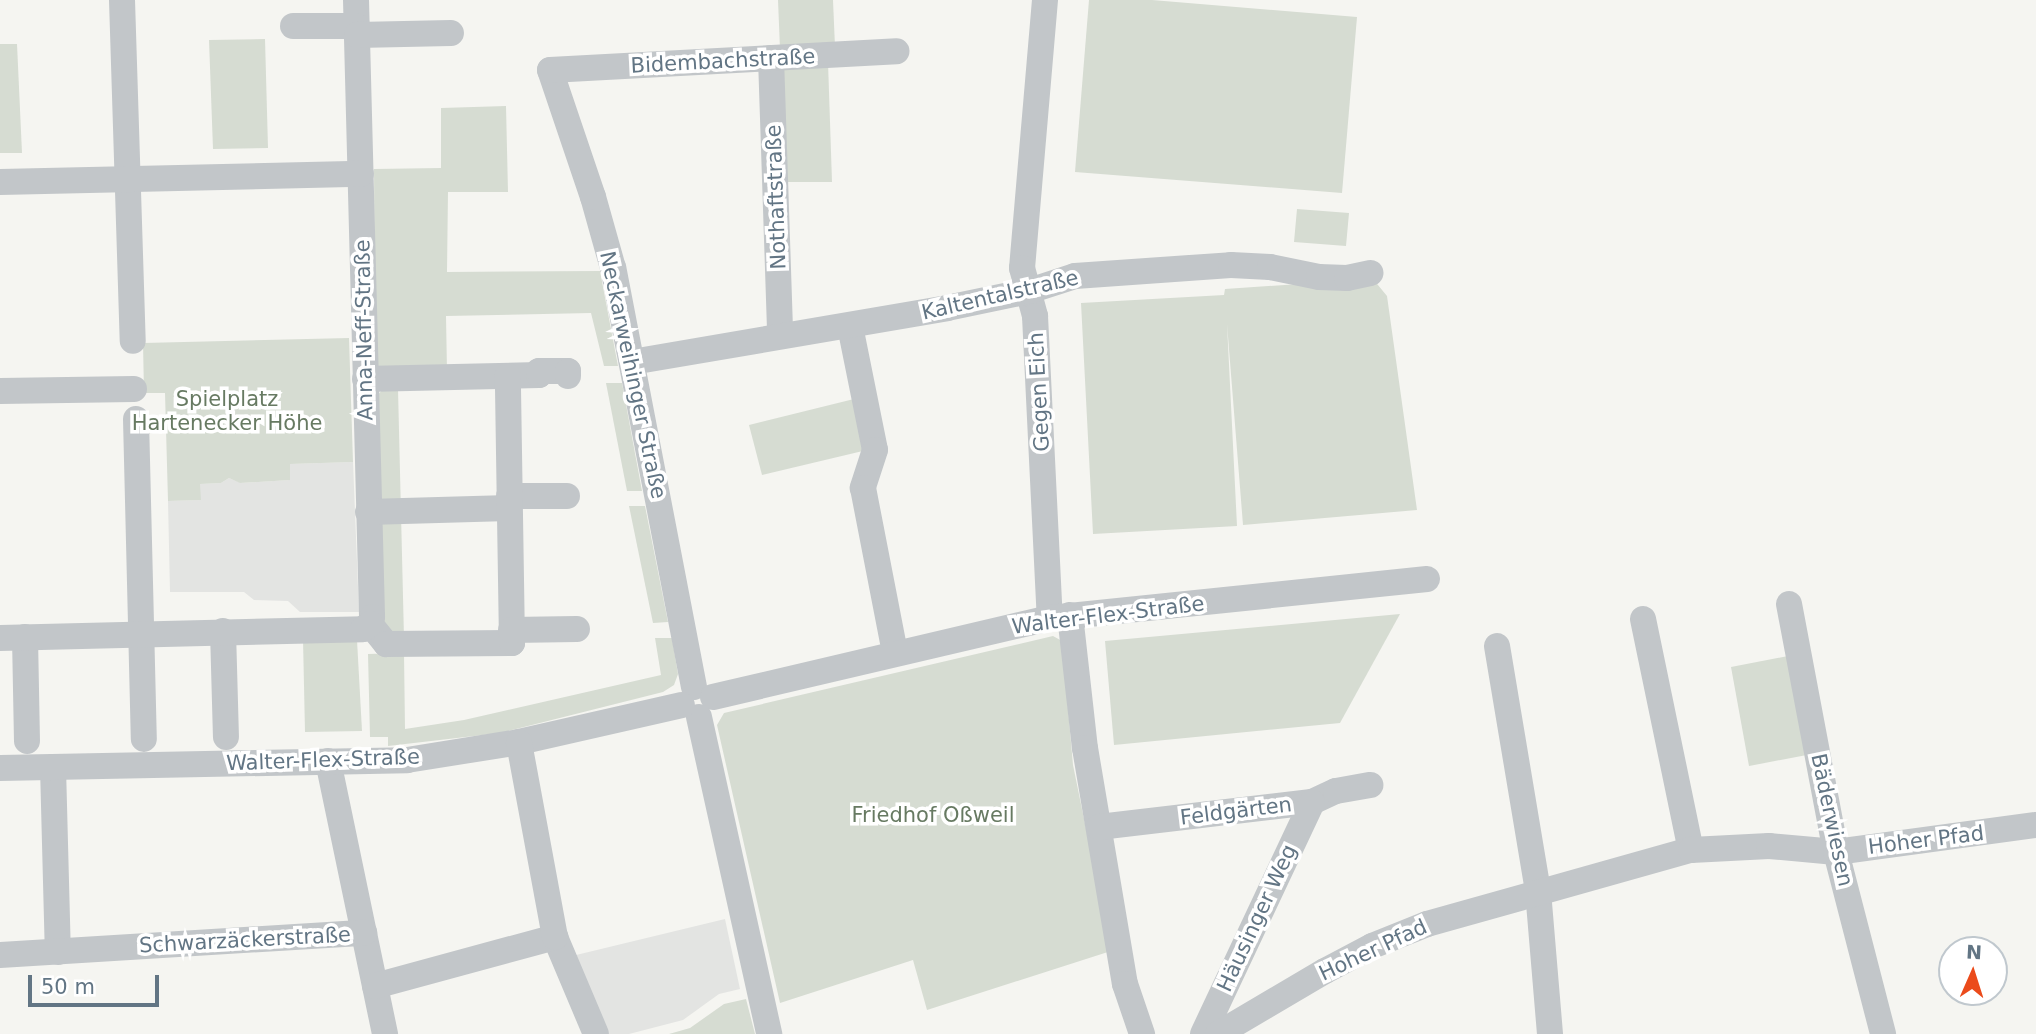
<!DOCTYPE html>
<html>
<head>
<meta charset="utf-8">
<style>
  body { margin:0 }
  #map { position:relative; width:2036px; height:1034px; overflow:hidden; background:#f5f5f1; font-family:"DejaVu Sans",sans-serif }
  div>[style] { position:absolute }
  .built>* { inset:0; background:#e3e4e2 }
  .green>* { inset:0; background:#d6dcd2 }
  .minor>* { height:26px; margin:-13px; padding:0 13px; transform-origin:13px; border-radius:13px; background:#c2c6c9 }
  span { translate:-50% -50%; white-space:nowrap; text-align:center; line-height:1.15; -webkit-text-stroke:7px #fff; paint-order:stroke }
  .street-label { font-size:21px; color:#627584 }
  .park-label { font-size:21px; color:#677a62 }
  .north { position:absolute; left:1938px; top:936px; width:70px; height:70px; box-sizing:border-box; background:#fff; border:2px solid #c0c8ce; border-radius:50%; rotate:3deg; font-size:19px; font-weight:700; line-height:28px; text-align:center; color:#627584 }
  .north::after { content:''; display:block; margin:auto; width:24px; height:32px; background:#eb4b1b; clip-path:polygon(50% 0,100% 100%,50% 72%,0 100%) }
  .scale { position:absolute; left:28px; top:975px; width:131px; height:32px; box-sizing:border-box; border:4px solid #627584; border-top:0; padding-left:9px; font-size:21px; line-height:24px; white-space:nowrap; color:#627584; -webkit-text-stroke:5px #fff; paint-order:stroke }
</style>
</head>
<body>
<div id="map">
  <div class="built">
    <i style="clip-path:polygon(353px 462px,359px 612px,300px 612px,288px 601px,254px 600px,244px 592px,170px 592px,168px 501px,200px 500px,200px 484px,221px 483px,229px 478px,241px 483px,290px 480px,290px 464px)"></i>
    <i style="clip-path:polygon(725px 919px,740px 989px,719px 994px,683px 1020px,629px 1034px,606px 1034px,572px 956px)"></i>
  </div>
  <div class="green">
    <i style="clip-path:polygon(778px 0,833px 0,835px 47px,780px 49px)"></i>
    <i style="clip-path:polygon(1089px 0,1152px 0,1357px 17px,1342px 193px,1075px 172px)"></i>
    <i style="clip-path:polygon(265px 39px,268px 148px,213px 149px,209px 40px)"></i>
    <i style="clip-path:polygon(0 44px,17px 44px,22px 153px,0 153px)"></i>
    <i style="clip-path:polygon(828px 62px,832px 182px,785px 182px,780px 67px)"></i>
    <i style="clip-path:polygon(506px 106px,508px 192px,448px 192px,447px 272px,600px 271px,618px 366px,604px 366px,591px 313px,446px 316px,447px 371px,375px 367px,374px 169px,441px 168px,441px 108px)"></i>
    <i style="clip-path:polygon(1297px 209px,1349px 213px,1346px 246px,1294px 242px)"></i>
    <i style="clip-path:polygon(1373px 279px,1387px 296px,1417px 510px,1243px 525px,1227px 324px,1237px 526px,1093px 534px,1081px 303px,1224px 295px,1225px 289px)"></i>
    <i style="clip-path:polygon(349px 338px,353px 462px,290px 464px,290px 480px,240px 483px,229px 478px,221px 483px,200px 484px,201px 500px,168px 501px,165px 393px,144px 393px,143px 343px)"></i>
    <i style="clip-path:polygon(606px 383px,622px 383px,642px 491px,627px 491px)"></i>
    <i style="clip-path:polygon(383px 389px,398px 389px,404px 638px,382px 628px,376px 397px)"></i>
    <i style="clip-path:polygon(854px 399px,867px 450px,762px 475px,749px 425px)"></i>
    <i style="clip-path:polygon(629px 506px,645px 506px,668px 622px,653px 623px)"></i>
    <i style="clip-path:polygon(1400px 614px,1340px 723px,1114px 745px,1105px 641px)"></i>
    <i style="clip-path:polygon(1053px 636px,1062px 641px,1073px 765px,1111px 951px,927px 1010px,913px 960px,780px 1003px,717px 725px,724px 713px)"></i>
    <i style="clip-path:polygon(655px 638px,672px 638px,678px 674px,674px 685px,663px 692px,500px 733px,388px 746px,388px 737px,370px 737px,368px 654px,404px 653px,405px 729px,464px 720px,661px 675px)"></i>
    <i style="clip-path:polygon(303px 639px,357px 640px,362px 731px,305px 732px)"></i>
    <i style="clip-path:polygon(1793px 655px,1812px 754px,1749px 766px,1731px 667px)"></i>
    <i style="clip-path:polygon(746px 999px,755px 1034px,669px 1034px,690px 1028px,724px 1004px)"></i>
  </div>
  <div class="minor">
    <i style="left:122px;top:0;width:341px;rotate:88.2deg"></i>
    <i style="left:356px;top:0;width:617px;rotate:88.51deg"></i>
    <i style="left:372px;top:617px;width:7px;rotate:106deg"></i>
    <i style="left:1045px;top:0;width:269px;rotate:94.9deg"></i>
    <i style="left:1022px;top:268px;width:50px;rotate:74.8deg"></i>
    <i style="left:1035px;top:316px;width:302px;rotate:87.2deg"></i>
    <i style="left:293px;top:26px;width:64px"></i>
    <i style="left:357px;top:35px;width:94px;rotate:-1.2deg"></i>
    <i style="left:771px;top:58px;width:278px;rotate:88.1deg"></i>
    <i style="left:0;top:182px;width:361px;rotate:-1.3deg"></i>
    <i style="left:850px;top:326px;width:126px;rotate:78.6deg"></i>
    <i style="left:875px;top:450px;width:40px;rotate:108deg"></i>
    <i style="left:863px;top:488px;width:168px;rotate:79deg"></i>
    <i style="left:632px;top:362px;width:320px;rotate:-9.7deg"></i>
    <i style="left:947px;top:308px;width:84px;rotate:-11.7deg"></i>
    <i style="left:1029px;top:291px;width:48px;rotate:-18.1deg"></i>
    <i style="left:1075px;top:276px;width:156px;rotate:-4deg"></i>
    <i style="left:1231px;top:265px;width:39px;rotate:3deg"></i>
    <i style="left:1270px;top:267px;width:50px;rotate:11.5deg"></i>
    <i style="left:1319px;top:277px;width:28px;rotate:2deg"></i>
    <i style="left:1347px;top:278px;width:24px;rotate:-12deg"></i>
    <i style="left:365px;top:379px;width:174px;rotate:-1.3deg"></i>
    <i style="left:539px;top:375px;width:4px;rotate:-90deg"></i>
    <i style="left:539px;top:371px;width:29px"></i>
    <i style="left:568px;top:371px;width:5px;rotate:90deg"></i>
    <i style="left:0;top:391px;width:134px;rotate:-0.9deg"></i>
    <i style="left:136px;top:419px;width:320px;rotate:88.6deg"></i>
    <i style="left:509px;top:496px;width:58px"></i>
    <i style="left:368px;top:512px;width:141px;rotate:-1.6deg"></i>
    <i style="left:1789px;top:604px;width:252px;rotate:79.3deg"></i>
    <i style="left:1836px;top:852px;width:188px;rotate:75.5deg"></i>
    <i style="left:1070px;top:615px;width:134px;rotate:83.6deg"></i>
    <i style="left:1085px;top:748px;width:239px;rotate:80.4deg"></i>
    <i style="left:1125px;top:984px;width:53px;rotate:71.2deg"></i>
    <i style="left:1643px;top:619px;width:236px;rotate:78.3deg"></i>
    <i style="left:370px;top:624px;width:26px;rotate:51deg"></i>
    <i style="left:386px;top:644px;width:126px;rotate:-0.5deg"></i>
    <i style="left:512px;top:643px;width:267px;rotate:-90.9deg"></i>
    <i style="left:511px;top:630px;width:66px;rotate:-0.9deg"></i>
    <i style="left:223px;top:631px;width:106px;rotate:88.4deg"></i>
    <i style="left:25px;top:637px;width:104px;rotate:88.9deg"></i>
    <i style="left:0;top:638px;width:363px;rotate:-1.4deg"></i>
    <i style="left:363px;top:629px;width:9px;rotate:-36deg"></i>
    <i style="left:1497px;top:646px;width:248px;rotate:80.5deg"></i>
    <i style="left:1538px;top:891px;width:144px;rotate:85.2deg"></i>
    <i style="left:694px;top:687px;width:427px;rotate:-100.9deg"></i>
    <i style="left:613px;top:268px;width:74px;rotate:-105.7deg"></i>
    <i style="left:593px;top:197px;width:134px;rotate:-108.7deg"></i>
    <i style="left:550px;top:70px;width:347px;rotate:-3.1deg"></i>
    <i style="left:713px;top:697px;width:346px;rotate:-13.2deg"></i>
    <i style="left:1050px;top:618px;width:379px;rotate:-5.9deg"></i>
    <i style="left:699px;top:717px;width:325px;rotate:77.5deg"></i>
    <i style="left:328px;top:761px;width:279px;rotate:78.2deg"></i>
    <i style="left:53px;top:767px;width:185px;rotate:88.5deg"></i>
    <i style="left:0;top:768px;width:407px;rotate:-1.1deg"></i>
    <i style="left:407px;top:760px;width:113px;rotate:-9.1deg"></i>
    <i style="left:519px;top:742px;width:167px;rotate:-12.8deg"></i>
    <i style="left:1099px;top:827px;width:214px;rotate:-6.7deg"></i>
    <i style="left:1312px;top:802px;width:26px;rotate:-25deg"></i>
    <i style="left:1336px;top:791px;width:35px;rotate:-10deg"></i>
    <i style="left:555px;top:937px;width:105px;rotate:67.1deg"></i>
    <i style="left:0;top:955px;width:365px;rotate:-3.5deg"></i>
    <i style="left:375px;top:986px;width:187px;rotate:-15.2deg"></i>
    <i style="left:555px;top:937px;width:198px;rotate:-100.5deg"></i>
    <i style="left:1203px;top:1034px;width:256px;rotate:-64.8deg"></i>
    <i style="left:1218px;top:1034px;width:124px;rotate:-30.5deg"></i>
    <i style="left:1325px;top:971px;width:53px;rotate:-28deg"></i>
    <i style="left:1372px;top:946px;width:59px;rotate:-21.8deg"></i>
    <i style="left:1427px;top:924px;width:274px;rotate:-15.7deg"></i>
    <i style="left:1691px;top:850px;width:78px;rotate:-2.9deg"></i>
    <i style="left:1769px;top:846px;width:67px;rotate:5.1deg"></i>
    <i style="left:1836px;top:852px;width:202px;rotate:-7.7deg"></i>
  </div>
  <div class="street-label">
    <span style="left:723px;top:61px;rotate:-3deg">Bidembachstraße</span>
    <span style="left:776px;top:197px;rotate:-92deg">Nothaftstraße</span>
    <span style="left:1000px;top:295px;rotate:-13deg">Kaltentalstraße</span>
    <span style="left:364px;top:330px;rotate:-91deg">Anna-Neff-Straße</span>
    <span style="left:633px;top:375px;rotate:78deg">Neckarweihinger Straße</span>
    <span style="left:1039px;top:392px;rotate:-93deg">Gegen Eich</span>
    <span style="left:1108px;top:615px;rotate:-7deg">Walter-Flex-Straße</span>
    <span style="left:323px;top:760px;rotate:-2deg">Walter-Flex-Straße</span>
    <span style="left:1236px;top:811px;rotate:-7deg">Feldgärten</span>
    <span style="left:1832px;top:820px;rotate:78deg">Bäderwiesen</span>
    <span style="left:1926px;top:840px;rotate:-7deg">Hoher Pfad</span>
    <span style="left:1257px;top:918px;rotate:-65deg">Häusinger Weg</span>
    <span style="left:245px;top:940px;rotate:-3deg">Schwarzäckerstraße</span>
    <span style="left:1373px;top:950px;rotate:-25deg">Hoher Pfad</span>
  </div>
  <div class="park-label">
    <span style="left:227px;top:411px">Spielplatz<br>Hartenecker Höhe</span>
    <span style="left:933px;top:815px">Friedhof Oßweil</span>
  </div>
  <div class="north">N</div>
  <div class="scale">50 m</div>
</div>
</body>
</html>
